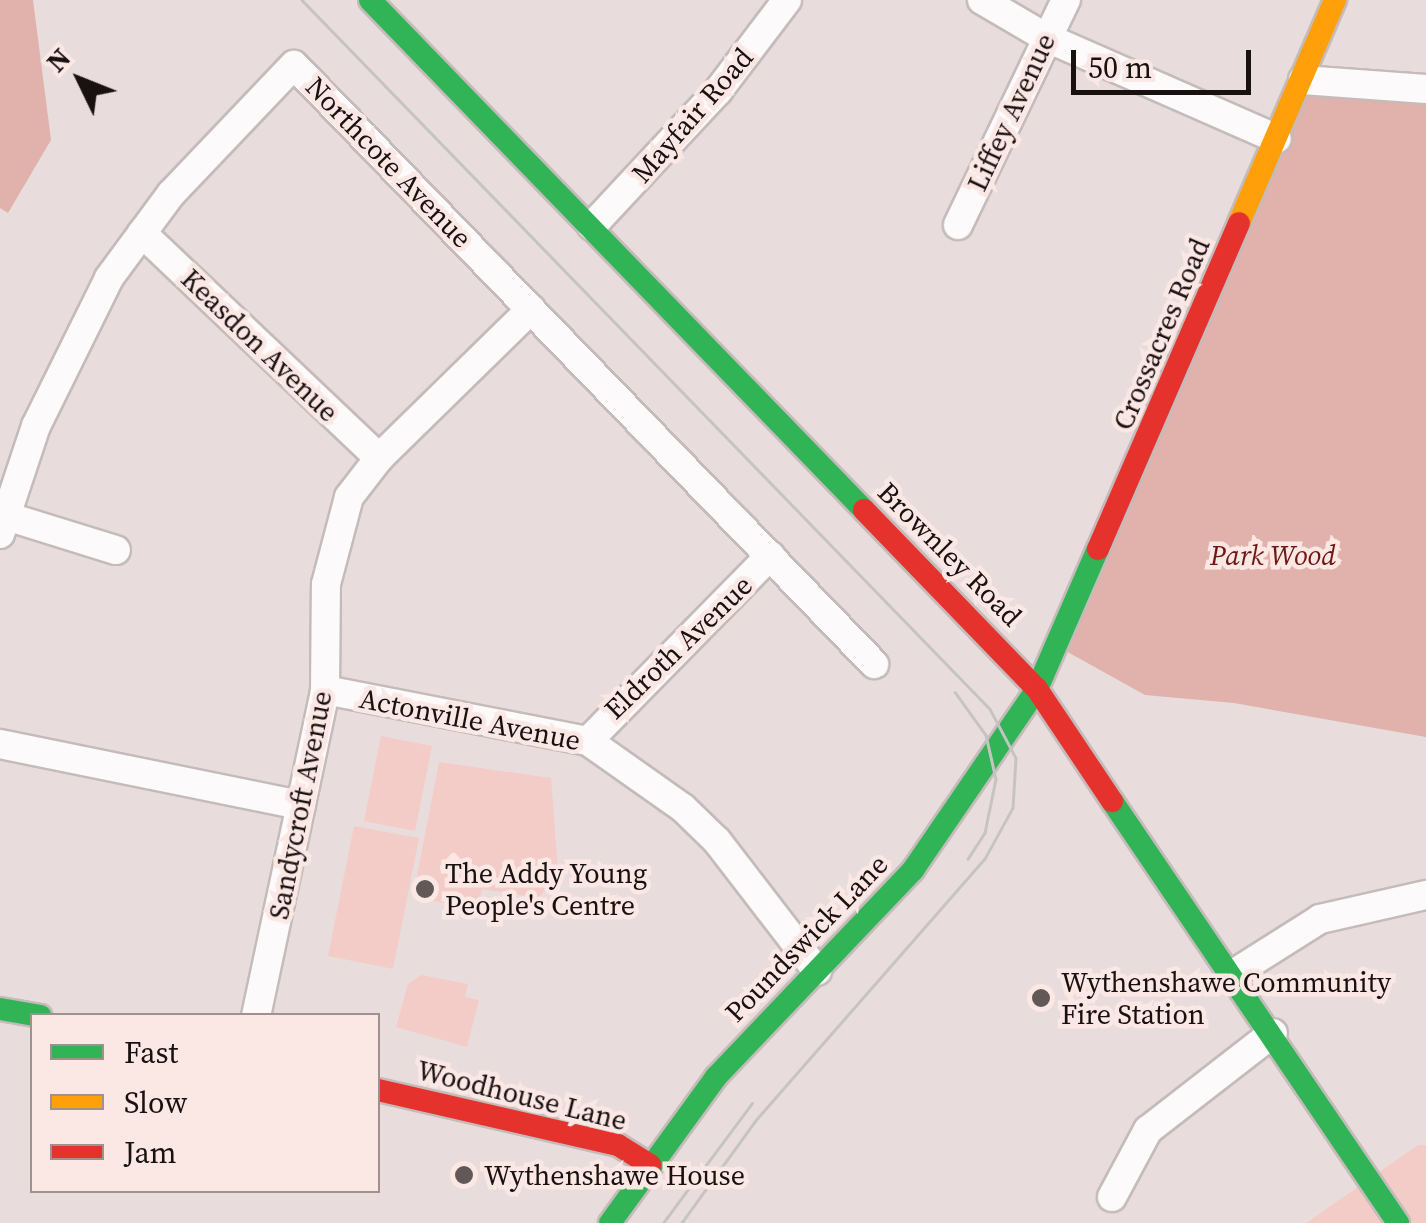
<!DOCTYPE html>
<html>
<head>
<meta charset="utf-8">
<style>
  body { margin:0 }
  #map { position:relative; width:1426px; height:1223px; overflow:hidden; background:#e8dddc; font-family:"Source Serif 4",serif }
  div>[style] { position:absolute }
  .green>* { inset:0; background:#f4ccc7 }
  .forest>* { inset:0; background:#e1b1ab }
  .roads { filter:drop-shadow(2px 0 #c4bbba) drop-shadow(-2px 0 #c4bbba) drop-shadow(0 2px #c4bbba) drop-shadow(0 -2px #c4bbba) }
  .street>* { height:28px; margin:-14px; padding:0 14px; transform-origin:14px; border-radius:14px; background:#fcfafa }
  .fast>* { height:22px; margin:-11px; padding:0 11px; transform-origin:11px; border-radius:11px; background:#30b455 }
  .slow>* { height:22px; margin:-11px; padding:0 11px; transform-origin:11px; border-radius:11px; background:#ff9f0a }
  .jam>* { height:22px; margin:-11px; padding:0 11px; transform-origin:11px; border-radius:11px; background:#e5322d }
  .tram>* { height:2.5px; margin:-1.25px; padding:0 1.25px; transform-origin:1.25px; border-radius:1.25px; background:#c6c4c3 }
  .dots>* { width:28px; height:28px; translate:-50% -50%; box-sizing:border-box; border:5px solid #fbe7e3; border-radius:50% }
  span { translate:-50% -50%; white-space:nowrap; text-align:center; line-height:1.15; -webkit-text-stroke:9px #fbe7e3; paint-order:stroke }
  .street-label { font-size:28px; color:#181110 }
  .park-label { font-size:28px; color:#711511; font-style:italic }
  .poi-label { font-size:28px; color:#181110 }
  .left { translate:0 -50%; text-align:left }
  .legend { position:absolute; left:30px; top:1013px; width:350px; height:180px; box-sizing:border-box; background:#fbe7e3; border:2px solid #a0918f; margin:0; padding:12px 18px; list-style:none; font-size:30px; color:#181110 }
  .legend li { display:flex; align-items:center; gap:20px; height:50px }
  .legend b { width:50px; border:2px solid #a0918f }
  .north { position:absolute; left:30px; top:30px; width:100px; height:100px; -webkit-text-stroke:8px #fbe7e3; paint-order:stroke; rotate:313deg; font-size:28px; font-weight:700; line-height:40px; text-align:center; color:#181110 }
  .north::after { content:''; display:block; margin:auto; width:35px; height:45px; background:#181110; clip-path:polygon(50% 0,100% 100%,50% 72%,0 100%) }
  .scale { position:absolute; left:1071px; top:50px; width:180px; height:45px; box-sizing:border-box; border:5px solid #181110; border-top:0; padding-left:12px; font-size:30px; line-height:35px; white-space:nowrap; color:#181110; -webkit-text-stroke:8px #fbe7e3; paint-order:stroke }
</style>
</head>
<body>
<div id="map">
  <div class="green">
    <i style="clip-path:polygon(381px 736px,432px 746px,415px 831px,364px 821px)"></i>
    <i style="clip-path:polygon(439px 762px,551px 778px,558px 871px,539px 898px,482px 889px,477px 909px,413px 897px)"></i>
    <i style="clip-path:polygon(354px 826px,419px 838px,393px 969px,328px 956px)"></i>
    <i style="clip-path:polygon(421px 975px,468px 984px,465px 997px,479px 1000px,467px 1047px,396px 1027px,408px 984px)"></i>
    <i style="clip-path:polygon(1418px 1145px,1426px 1145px,1426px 1223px,1306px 1223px)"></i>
  </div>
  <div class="forest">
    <i style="clip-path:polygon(0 0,33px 0,51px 140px,8px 213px,0 208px)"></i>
    <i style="clip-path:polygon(1303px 80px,1426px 89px,1426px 737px,1234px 703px,1145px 695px,1064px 650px)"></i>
  </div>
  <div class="roads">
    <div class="street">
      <i style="left:982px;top:0;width:73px;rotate:30.4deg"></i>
      <i style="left:1045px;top:37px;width:253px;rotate:23.7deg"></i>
      <i style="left:1303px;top:80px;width:123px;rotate:4.2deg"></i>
      <i style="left:958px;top:225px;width:250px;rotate:-64.4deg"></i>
      <i style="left:592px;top:226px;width:185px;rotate:-47deg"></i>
      <i style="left:718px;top:91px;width:114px;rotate:-52.8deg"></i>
      <i style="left:142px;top:233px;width:327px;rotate:43.5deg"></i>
      <i style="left:6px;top:516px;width:115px;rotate:17.2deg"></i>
      <i style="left:0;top:534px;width:114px;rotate:-71.6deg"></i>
      <i style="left:36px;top:426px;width:165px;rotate:-63.7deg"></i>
      <i style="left:109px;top:278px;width:104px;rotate:-53.6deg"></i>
      <i style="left:171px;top:194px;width:178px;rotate:-46.4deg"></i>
      <i style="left:294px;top:65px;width:834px;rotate:45.92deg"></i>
      <i style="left:325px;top:690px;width:268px;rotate:11deg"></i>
      <i style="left:588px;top:741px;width:116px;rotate:35.2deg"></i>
      <i style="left:683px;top:808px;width:47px;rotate:44.1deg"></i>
      <i style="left:717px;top:841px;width:164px;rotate:52.4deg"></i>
      <i style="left:588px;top:741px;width:260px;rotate:-45.5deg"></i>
      <i style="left:0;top:744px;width:307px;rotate:11.5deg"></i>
      <i style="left:1233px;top:974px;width:103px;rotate:-32.3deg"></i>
      <i style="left:1320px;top:919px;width:109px;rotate:-12.8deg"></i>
      <i style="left:256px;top:1016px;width:333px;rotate:-78deg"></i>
      <i style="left:325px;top:690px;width:106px;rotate:-89.5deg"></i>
      <i style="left:326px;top:584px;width:90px;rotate:-75.2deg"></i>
      <i style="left:349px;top:497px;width:49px;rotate:-52.4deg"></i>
      <i style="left:379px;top:458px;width:213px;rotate:-44.4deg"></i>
      <i style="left:1112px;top:1197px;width:76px;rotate:-61.8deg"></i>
      <i style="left:1148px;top:1130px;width:158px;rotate:-37.8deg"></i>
    </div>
    <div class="fast">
      <i style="left:370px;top:0;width:710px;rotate:45.91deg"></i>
      <i style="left:1112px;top:801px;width:510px;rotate:55.87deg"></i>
      <i style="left:0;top:1009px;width:41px;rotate:9.9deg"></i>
      <i style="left:610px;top:1223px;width:180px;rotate:-54deg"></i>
      <i style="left:716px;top:1077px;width:286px;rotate:-46.4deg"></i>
      <i style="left:913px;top:870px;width:219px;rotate:-55.6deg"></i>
      <i style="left:1037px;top:689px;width:153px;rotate:-66.5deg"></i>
    </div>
    <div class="slow">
      <i style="left:1239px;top:223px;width:243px;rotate:-66.7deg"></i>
    </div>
    <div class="jam">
      <i style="left:864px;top:510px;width:249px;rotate:46deg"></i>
      <i style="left:1037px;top:689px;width:135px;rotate:56.2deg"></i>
      <i style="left:1098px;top:549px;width:355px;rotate:-66.6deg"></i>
      <i style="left:378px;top:1090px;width:246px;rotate:12.9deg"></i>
      <i style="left:618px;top:1145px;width:38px;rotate:32deg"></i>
    </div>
  </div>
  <div class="tram">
    <i style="left:302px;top:0;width:988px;rotate:45.86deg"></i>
    <i style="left:990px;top:709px;width:55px;rotate:62deg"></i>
    <i style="left:1016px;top:758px;width:50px;rotate:93.4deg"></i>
    <i style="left:1013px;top:808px;width:58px;rotate:118.8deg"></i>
    <i style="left:985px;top:859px;width:349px;rotate:131.2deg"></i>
    <i style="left:755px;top:1122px;width:125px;rotate:125.9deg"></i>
    <i style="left:955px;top:692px;width:53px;rotate:54.2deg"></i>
    <i style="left:986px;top:735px;width:45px;rotate:77.2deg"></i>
    <i style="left:996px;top:779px;width:55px;rotate:101.5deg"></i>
    <i style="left:985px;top:833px;width:31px;rotate:123deg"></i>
    <i style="left:663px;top:1223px;width:149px;rotate:-53.4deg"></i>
  </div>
  <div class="dots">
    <i style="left:425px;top:889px;background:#615857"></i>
    <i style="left:1041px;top:998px;background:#615857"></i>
    <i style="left:464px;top:1175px;background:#615857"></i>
  </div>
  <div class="street-label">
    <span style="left:1011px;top:112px;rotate:-65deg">Liffey Avenue</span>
    <span style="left:692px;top:115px;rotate:-49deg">Mayfair Road</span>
    <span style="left:389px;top:162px;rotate:46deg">Northcote Avenue</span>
    <span style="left:1161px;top:334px;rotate:-67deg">Crossacres Road</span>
    <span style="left:260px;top:345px;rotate:44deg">Keasdon Avenue</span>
    <span style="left:950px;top:554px;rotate:45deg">Brownley Road</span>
    <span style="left:678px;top:647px;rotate:-44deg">Eldroth Avenue</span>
    <span style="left:470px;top:719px;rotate:11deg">Actonville Avenue</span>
    <span style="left:300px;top:805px;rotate:-79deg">Sandycroft Avenue</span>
    <span style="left:806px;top:938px;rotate:-46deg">Poundswick Lane</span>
    <span style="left:522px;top:1095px;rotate:14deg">Woodhouse Lane</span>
  </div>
  <div class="park-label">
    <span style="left:1273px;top:555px">Park Wood</span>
  </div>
  <div class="poi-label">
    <span class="left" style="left:445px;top:889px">The Addy Young<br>People's Centre</span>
    <span class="left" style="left:1061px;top:998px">Wythenshawe Community<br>Fire Station</span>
    <span class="left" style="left:484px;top:1175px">Wythenshawe House</span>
  </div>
  <ul class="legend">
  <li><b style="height:12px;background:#30b455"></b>Fast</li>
  <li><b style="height:12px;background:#ff9f0a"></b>Slow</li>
  <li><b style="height:12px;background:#e5322d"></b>Jam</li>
  </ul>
  <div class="north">N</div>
  <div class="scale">50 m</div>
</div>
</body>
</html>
